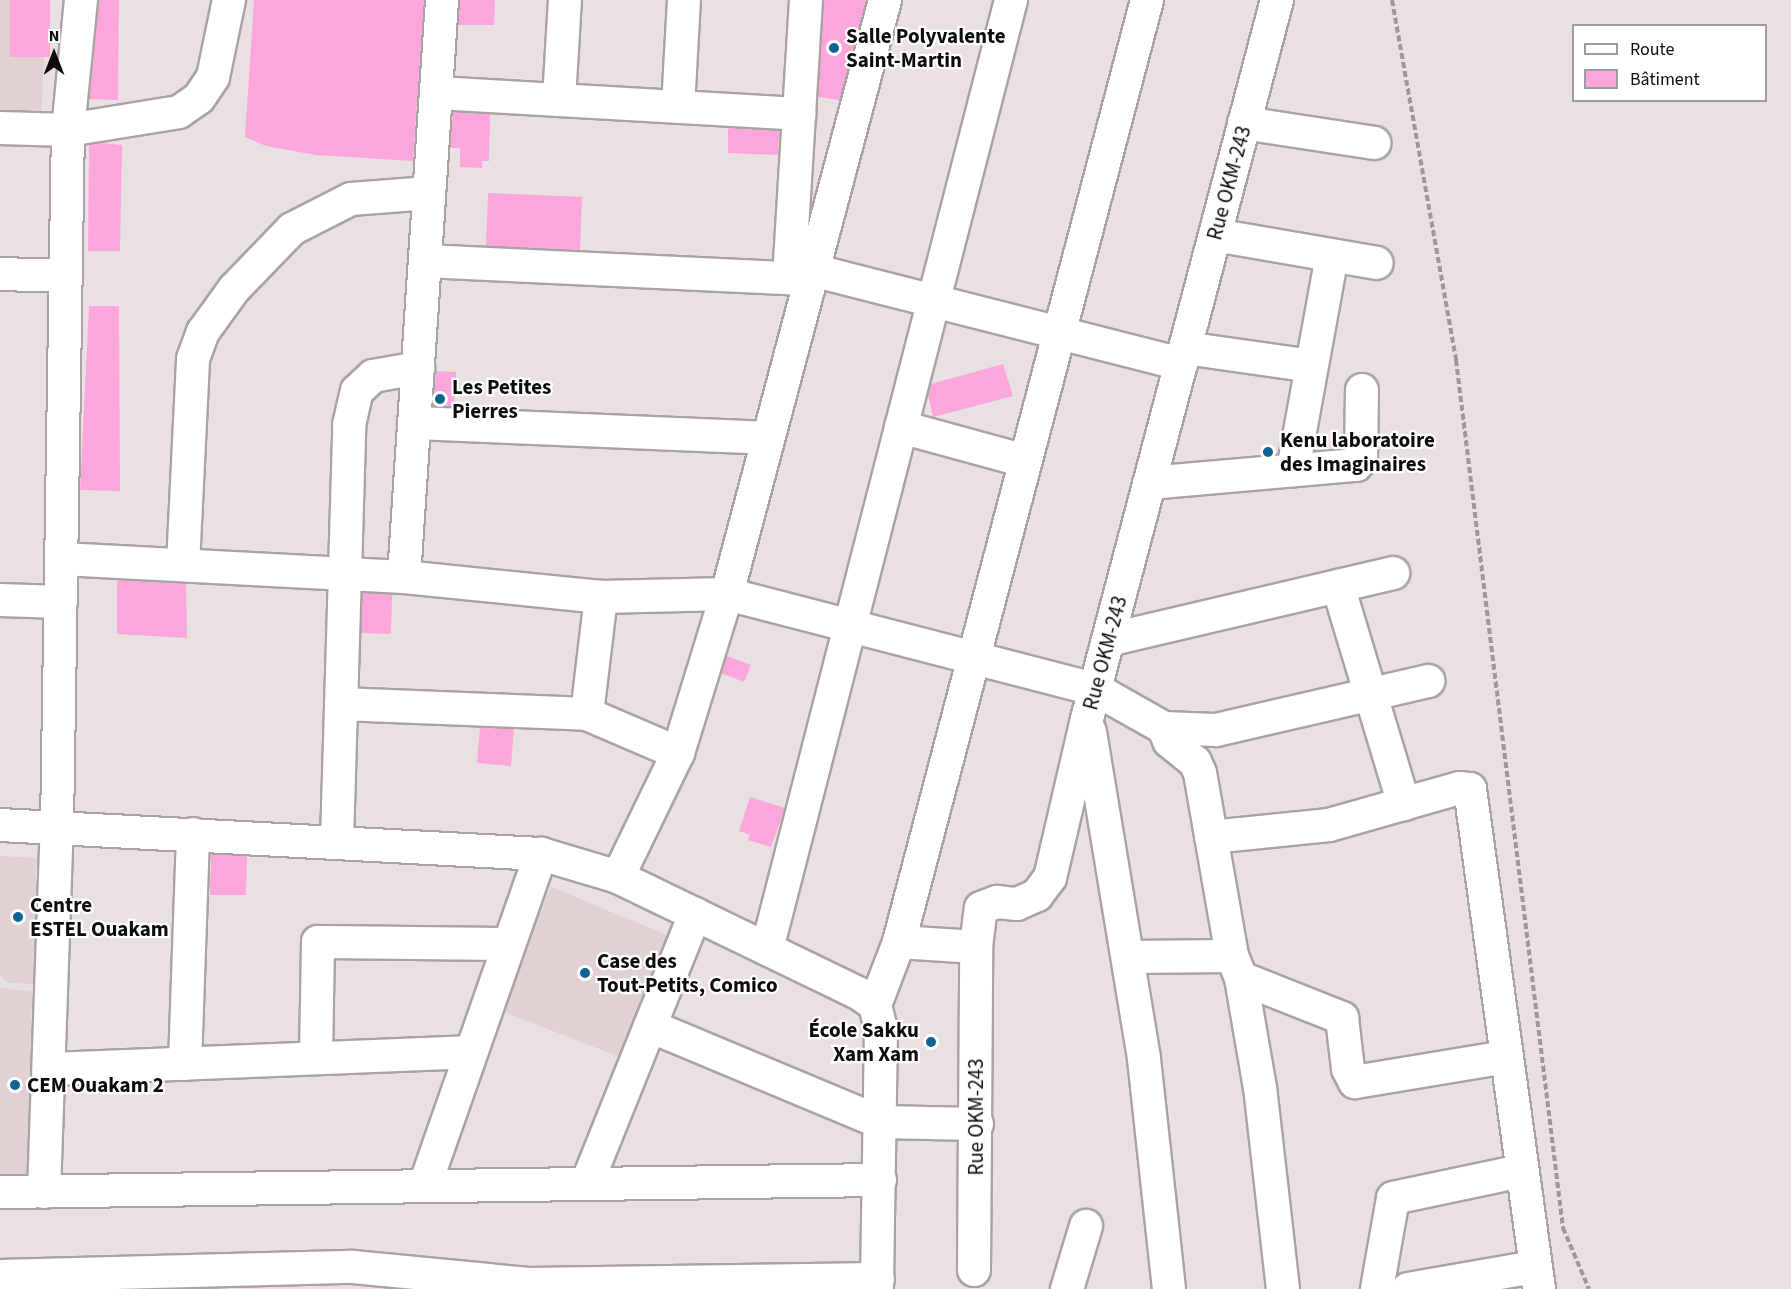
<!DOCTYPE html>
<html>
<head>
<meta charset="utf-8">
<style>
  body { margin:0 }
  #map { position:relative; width:1791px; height:1289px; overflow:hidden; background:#e8e0e2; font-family:"Source Sans 3",sans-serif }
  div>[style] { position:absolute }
  .built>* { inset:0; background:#e1d1d3 }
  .building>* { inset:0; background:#fba7dc }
  .path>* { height:4px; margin-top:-2px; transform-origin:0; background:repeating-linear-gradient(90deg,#9d9798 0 6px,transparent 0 9px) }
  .roads { filter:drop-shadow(2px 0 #aaa2a3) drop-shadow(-2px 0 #aaa2a3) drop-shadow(0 2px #aaa2a3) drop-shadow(0 -2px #aaa2a3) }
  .minor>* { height:32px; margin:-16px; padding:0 16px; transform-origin:16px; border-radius:16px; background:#fff }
  .dots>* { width:16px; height:16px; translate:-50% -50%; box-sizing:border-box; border:3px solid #fff; border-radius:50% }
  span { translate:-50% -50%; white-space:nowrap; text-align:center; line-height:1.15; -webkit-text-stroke:4.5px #fff; paint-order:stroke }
  .poi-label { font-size:21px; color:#0d0b0b; font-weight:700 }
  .left { translate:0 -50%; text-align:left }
  .right { translate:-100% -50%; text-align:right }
  .street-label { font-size:21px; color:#0d0b0b }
  .legend { position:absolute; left:1572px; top:24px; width:195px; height:78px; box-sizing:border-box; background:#fff; border:2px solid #9e9d9d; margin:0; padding:8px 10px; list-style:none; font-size:18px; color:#0d0b0b }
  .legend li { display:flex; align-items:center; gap:12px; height:30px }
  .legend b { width:30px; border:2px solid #9e9d9d }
  .north { position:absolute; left:24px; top:24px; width:60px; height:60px; -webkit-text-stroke:4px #fff; paint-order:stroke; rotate:0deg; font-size:16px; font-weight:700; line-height:24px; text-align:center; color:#0d0b0b }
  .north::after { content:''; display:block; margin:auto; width:21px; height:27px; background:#0d0b0b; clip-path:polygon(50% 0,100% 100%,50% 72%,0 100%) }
</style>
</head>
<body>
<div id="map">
  <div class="built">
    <i style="clip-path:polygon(0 0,47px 0,41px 119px,0 117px)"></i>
    <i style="clip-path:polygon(0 856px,36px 858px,35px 984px,9px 983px,0 976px)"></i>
    <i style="clip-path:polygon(551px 887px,672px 937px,622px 1058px,497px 1009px)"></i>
    <i style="clip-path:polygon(0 987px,32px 992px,28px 1178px,0 1178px)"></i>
  </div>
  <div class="building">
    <i style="clip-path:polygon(10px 0,50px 0,50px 57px,10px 57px)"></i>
    <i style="clip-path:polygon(99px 0,119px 0,118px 100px,89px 99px)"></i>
    <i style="clip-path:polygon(254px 0,424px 0,413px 161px,316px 155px,266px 146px,245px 137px)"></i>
    <i style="clip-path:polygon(460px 0,495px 0,494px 25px,458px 25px)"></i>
    <i style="clip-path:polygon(824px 0,866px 0,840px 100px,818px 97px)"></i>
    <i style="clip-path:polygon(453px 112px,490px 114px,489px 161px,482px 161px,482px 168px,460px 167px,460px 148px,450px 148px)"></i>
    <i style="clip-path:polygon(728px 128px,779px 131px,778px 155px,728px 153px)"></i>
    <i style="clip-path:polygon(103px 143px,122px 145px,120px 251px,88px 251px,89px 145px)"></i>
    <i style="clip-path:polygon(488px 193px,582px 197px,580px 250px,486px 246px)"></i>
    <i style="clip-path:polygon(89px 306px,119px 306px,120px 491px,80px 490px)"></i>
    <i style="clip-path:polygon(1003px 364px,1013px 396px,933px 417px,928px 395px,931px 384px)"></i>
    <i style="clip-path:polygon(436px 371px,456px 372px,454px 407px,433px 406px)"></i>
    <i style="clip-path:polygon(117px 580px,186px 584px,187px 638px,117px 634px)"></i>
    <i style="clip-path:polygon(362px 593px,392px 594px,391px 634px,361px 633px)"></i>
    <i style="clip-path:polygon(727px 656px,751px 665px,744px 682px,721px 673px)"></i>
    <i style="clip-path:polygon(480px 728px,514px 729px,511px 766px,477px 763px)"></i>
    <i style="clip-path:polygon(750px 797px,785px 808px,771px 847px,748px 840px,750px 835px,739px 831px)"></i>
    <i style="clip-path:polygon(211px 854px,247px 856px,246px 895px,210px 895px)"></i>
  </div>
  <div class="path">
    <i style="left:1392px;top:0;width:366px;rotate:79.9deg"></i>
    <i style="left:1456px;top:360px;width:875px;rotate:82.97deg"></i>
    <i style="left:1563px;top:1228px;width:66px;rotate:66.9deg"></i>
  </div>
  <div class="roads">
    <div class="minor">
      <i style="left:436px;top:93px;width:364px;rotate:3.3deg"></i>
      <i style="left:559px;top:100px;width:100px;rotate:-86.6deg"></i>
      <i style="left:678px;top:107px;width:107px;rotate:-86.8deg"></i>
      <i style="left:1244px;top:123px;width:132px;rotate:8.7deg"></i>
      <i style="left:0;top:128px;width:68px;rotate:1.7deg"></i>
      <i style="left:68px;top:130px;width:112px;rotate:-9.2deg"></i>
      <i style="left:179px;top:112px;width:24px;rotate:-35deg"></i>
      <i style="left:199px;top:98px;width:25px;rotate:-56deg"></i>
      <i style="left:213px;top:77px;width:79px;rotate:-78.3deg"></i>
      <i style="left:1215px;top:235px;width:164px;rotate:9.8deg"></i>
      <i style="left:425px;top:261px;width:364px;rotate:2.7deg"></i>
      <i style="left:789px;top:278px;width:20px;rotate:11deg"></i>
      <i style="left:812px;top:270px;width:381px;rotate:14.3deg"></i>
      <i style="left:0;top:274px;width:66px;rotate:1.7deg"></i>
      <i style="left:789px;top:278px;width:279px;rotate:-86.5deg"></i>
      <i style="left:1185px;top:348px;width:127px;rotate:8.1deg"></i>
      <i style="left:414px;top:423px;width:353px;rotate:2.4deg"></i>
      <i style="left:901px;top:427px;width:129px;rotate:15.3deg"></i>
      <i style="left:1293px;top:470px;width:218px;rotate:-79.7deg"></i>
      <i style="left:1149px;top:483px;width:208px;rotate:-5deg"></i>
      <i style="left:1356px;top:465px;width:8px;rotate:-50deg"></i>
      <i style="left:1361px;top:459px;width:69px;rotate:-89.2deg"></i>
      <i style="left:62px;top:559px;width:342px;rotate:3deg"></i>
      <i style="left:404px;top:577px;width:198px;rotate:5.8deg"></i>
      <i style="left:601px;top:597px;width:126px;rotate:-1.4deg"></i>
      <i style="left:727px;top:594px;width:380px;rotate:14.5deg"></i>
      <i style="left:1095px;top:689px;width:79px;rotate:29.5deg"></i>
      <i style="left:183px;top:565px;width:206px;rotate:-87.2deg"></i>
      <i style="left:193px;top:359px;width:29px;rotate:-70deg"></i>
      <i style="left:203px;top:332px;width:53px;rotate:-54.2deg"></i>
      <i style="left:234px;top:289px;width:83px;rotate:-46deg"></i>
      <i style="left:292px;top:229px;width:66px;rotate:-27deg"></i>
      <i style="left:351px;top:199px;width:78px;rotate:-4.4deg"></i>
      <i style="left:404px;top:577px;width:578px;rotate:-86.23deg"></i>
      <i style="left:1338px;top:586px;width:228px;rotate:73.2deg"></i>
      <i style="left:0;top:600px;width:61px;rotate:1.9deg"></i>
      <i style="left:1108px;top:640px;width:293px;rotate:-13.2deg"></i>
      <i style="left:341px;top:704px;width:246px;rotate:2.3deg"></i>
      <i style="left:587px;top:714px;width:99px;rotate:23.2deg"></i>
      <i style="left:587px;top:714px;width:118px;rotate:-83.2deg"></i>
      <i style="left:1090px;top:732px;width:331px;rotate:80.6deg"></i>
      <i style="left:1144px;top:1059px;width:231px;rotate:83.8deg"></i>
      <i style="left:0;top:825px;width:542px;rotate:3.07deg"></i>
      <i style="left:541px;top:854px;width:80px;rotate:16.6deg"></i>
      <i style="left:618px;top:877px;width:269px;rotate:25.8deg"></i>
      <i style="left:860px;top:994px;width:19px;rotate:36deg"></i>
      <i style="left:875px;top:1005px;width:25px;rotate:76deg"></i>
      <i style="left:881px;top:1029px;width:260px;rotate:90.9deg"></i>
      <i style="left:1211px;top:837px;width:119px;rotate:-5.8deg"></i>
      <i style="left:1329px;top:825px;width:136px;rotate:-15.8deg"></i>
      <i style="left:1460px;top:788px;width:10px;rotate:6deg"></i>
      <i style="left:1470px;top:789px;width:505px;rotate:82.14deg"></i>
      <i style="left:337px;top:841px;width:416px;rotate:-88.3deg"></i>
      <i style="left:349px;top:425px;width:35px;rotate:-77deg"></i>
      <i style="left:357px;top:391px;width:22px;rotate:-43deg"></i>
      <i style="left:373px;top:376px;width:46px;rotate:-10.1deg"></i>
      <i style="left:618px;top:877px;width:138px;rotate:-64.2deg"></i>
      <i style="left:678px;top:753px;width:166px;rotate:-72.9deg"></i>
      <i style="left:727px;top:594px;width:615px;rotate:-75.1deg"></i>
      <i style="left:899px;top:942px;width:77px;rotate:3.7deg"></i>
      <i style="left:767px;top:949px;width:980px;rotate:-75.58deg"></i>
      <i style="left:1130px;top:957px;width:102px;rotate:-0.6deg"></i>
      <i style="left:1241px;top:978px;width:109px;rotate:21.6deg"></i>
      <i style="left:1342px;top:1018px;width:51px;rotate:83.3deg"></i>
      <i style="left:1348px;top:1069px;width:15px;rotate:62deg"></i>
      <i style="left:1355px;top:1082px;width:153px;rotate:-9.4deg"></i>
      <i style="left:875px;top:1005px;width:67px;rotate:-69.1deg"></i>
      <i style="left:899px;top:942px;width:974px;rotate:-75.25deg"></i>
      <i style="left:650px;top:1026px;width:249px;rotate:22.7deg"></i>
      <i style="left:880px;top:1122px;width:97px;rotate:1.2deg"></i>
      <i style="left:316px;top:1058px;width:116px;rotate:-89deg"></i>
      <i style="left:318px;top:942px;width:191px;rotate:0.6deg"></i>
      <i style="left:185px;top:1064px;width:230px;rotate:-88deg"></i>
      <i style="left:49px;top:1069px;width:421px;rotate:-2.3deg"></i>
      <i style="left:587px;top:1183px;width:290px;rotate:-68.1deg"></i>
      <i style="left:425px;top:1185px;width:351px;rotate:-70.7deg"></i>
      <i style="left:0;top:1192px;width:880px;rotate:-0.78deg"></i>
      <i style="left:44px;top:1192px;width:365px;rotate:-88deg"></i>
      <i style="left:57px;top:827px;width:697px;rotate:-89.1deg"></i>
      <i style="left:68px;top:130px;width:131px;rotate:-84.3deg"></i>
      <i style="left:974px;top:1270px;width:323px;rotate:-89.6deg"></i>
      <i style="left:976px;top:947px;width:39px;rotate:-83deg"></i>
      <i style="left:981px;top:908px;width:17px;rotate:-21deg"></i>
      <i style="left:997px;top:902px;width:20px;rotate:6deg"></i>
      <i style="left:1017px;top:904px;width:22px;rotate:-24deg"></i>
      <i style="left:1037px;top:895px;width:21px;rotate:-53deg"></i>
      <i style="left:1050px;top:878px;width:163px;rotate:-76.9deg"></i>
      <i style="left:1087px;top:719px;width:744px;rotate:-75.2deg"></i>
      <i style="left:0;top:1276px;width:353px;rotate:-1.5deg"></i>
      <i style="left:353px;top:1267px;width:176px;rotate:5.5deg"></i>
      <i style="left:528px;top:1284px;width:350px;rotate:-0.8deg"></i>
      <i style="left:1067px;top:1289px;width:66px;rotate:-73.2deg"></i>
      <i style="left:1283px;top:1289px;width:202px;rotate:-96.5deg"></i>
      <i style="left:1260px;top:1088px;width:112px;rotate:-99.8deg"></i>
      <i style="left:1241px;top:978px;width:24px;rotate:-112deg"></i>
      <i style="left:1232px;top:956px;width:186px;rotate:-99.9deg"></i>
      <i style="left:1200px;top:773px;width:12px;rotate:-114deg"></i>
      <i style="left:1195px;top:762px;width:33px;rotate:-141deg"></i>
      <i style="left:1169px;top:741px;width:14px;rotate:-111deg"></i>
      <i style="left:1164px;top:728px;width:52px;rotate:2.2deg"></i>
      <i style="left:1216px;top:730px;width:218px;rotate:-13deg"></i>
      <i style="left:1377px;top:1289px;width:92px;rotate:-80deg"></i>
      <i style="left:1393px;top:1198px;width:131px;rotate:-11.9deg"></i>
      <i style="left:1408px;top:1289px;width:128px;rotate:-9.9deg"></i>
    </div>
  </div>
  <div class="dots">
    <i style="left:834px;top:48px;background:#0b6494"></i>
    <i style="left:440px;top:399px;background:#0b6494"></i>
    <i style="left:1268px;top:452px;background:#0b6494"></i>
    <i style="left:18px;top:917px;background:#0b6494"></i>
    <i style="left:585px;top:973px;background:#0b6494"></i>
    <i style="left:931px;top:1042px;background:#0b6494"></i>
    <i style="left:15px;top:1085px;background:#0b6494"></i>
  </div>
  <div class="poi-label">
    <span class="left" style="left:846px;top:48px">Salle Polyvalente<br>Saint-Martin</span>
    <span class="left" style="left:452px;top:399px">Les Petites<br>Pierres</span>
    <span class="left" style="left:1280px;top:452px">Kenu laboratoire<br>des Imaginaires</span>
    <span class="left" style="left:30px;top:917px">Centre<br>ESTEL Ouakam</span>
    <span class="left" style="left:597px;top:973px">Case des<br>Tout-Petits, Comico</span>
    <span class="right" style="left:919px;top:1042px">École Sakku<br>Xam Xam</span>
    <span class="left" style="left:27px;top:1085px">CEM Ouakam 2</span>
  </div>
  <div class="street-label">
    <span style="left:1229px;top:183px;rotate:-75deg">Rue OKM-243</span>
    <span style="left:1105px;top:653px;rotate:-75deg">Rue OKM-243</span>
    <span style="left:976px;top:1117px;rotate:-90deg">Rue OKM-243</span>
  </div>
  <ul class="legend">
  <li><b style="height:8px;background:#fff"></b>Route</li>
  <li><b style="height:16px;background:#fba7dc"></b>Bâtiment</li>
  </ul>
  <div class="north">N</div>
</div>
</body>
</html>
